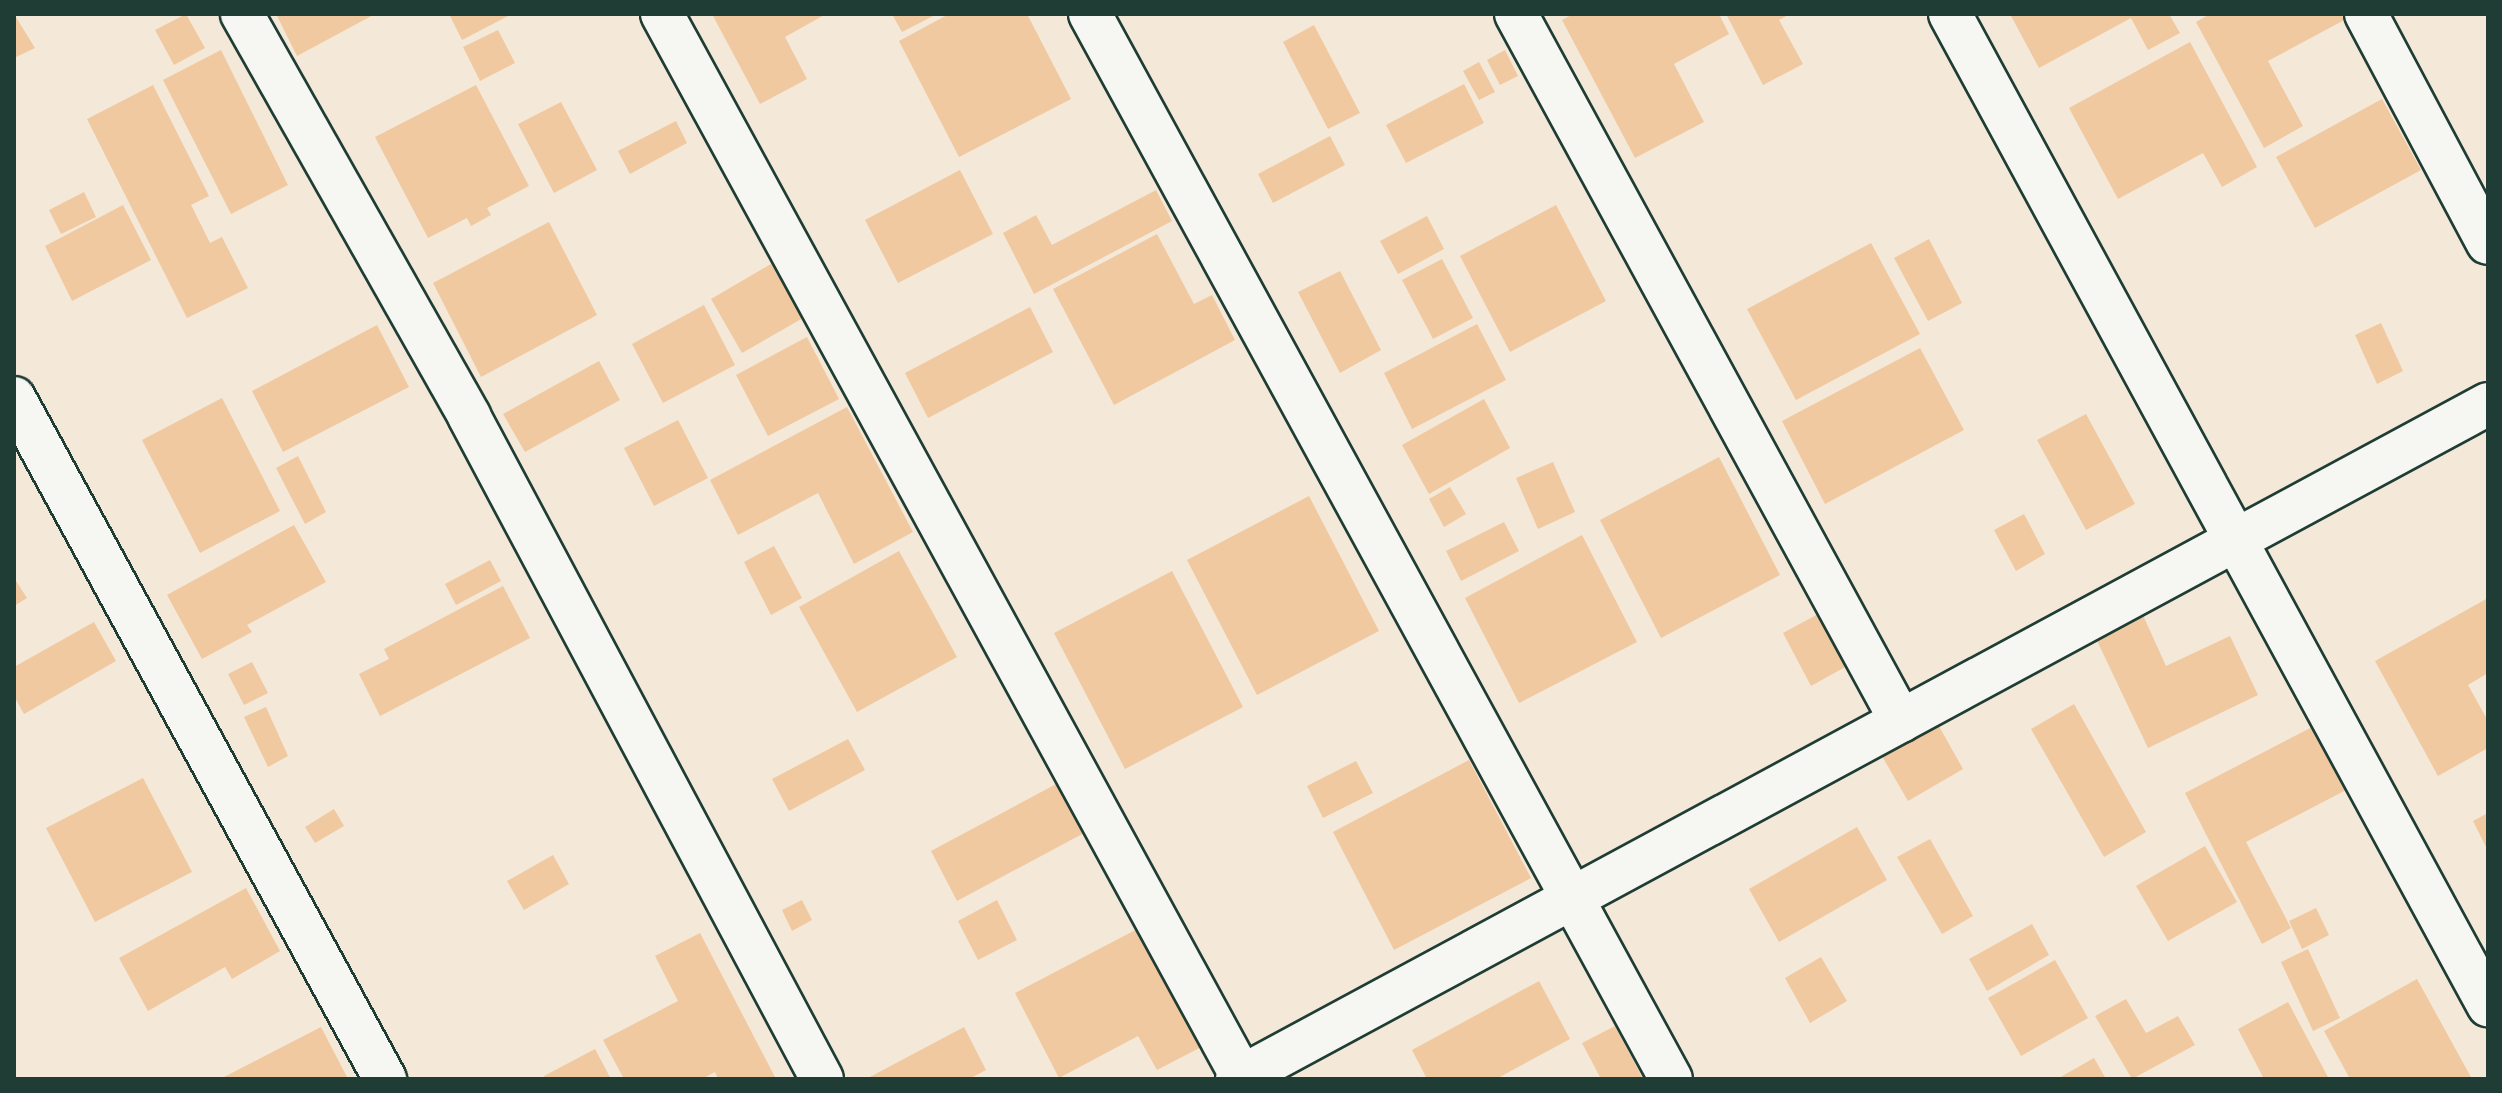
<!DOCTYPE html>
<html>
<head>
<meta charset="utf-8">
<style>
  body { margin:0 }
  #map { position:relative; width:2502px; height:1093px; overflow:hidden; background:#f4e8d9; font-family:Dekko,sans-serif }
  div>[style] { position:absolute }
  .building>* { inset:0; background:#f0c9a0 }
  .roads { filter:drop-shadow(2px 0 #1f3d34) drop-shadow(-2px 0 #1f3d34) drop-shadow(0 2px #1f3d34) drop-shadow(0 -2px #1f3d34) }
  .minor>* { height:42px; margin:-21px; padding:0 21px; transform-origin:21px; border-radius:21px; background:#f6f6f2 }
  span { translate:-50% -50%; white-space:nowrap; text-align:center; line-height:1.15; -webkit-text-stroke:6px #f6f6f2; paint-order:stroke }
  .frame { position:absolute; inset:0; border:16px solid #1f3d34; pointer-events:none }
</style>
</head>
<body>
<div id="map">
  <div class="building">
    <i style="clip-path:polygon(14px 14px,35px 48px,14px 58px)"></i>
    <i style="clip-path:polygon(186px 14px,205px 48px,174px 65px,155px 30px)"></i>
    <i style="clip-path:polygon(281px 14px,375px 14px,297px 56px,277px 16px)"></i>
    <i style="clip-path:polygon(449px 14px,512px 14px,462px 40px)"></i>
    <i style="clip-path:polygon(712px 14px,826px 14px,785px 37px,807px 79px,760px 104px)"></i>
    <i style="clip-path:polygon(892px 14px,937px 14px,902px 32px)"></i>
    <i style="clip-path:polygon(949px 14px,1027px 14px,1071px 99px,959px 157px,899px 41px)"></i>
    <i style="clip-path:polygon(1573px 14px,1719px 14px,1729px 34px,1674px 64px,1704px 122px,1635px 158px,1562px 20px)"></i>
    <i style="clip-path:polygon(1726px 14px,1790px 14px,1779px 20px,1803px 64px,1763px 85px)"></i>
    <i style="clip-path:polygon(2010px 14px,2169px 14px,2180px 33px,2148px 50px,2131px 18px,2039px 68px)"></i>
    <i style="clip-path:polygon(2210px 14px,2346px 14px,2348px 18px,2268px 61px,2303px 126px,2264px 148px,2196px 22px)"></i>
    <i style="clip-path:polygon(1314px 25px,1360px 113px,1328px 129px,1283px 42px)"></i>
    <i style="clip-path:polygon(498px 30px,515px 63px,480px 81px,463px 47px)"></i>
    <i style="clip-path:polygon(2190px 42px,2257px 167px,2222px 187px,2203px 153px,2118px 199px,2069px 108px)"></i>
    <i style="clip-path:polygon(221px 50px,288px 185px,231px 214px,163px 80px)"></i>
    <i style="clip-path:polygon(1505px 50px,1518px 76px,1500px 85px,1487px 60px)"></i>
    <i style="clip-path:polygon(1479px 62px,1495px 92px,1479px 100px,1463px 71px)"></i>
    <i style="clip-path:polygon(1464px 84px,1484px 123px,1406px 163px,1386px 125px)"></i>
    <i style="clip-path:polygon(153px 85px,209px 196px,191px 205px,210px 243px,222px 237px,248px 288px,187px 318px,87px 119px)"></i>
    <i style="clip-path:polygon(476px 85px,529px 186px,487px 208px,491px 215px,471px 226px,467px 218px,428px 238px,375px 137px)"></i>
    <i style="clip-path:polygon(2382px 99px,2421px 170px,2315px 228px,2276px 157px)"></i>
    <i style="clip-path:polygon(561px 102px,597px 170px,554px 193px,518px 124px)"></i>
    <i style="clip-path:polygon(676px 121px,687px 143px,630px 174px,618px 151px)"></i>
    <i style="clip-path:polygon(1330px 136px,1345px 165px,1273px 203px,1258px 174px)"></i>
    <i style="clip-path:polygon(960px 170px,993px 234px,898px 283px,865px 220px)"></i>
    <i style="clip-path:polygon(1156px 190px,1172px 221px,1034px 294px,1003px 233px,1036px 215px,1052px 245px)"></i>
    <i style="clip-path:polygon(84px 192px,96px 217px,61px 234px,49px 210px)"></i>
    <i style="clip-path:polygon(123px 205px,151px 260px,72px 301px,45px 246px)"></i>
    <i style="clip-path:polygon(1556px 205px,1606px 301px,1510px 352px,1460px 256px)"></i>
    <i style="clip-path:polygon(1427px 216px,1444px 249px,1398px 274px,1380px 241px)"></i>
    <i style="clip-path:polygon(549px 222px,597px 315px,481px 377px,433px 283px)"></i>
    <i style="clip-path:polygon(1157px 234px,1194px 304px,1212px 295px,1235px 340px,1114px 405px,1053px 289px)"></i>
    <i style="clip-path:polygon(1929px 239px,1962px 303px,1928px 321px,1894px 258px)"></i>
    <i style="clip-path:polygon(1871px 243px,1920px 334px,1796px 400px,1747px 309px)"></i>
    <i style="clip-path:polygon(1442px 259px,1473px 318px,1433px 339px,1402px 280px)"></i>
    <i style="clip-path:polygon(771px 264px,803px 318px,742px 353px,711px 299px)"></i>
    <i style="clip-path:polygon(1340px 271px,1381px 350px,1340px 373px,1298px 292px)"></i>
    <i style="clip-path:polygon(704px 305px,735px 365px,663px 403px,632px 344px)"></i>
    <i style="clip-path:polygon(1030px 307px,1053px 352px,928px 418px,905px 373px)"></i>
    <i style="clip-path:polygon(2381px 323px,2403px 371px,2377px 384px,2355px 335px)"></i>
    <i style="clip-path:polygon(1477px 324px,1506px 380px,1412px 429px,1384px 373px)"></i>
    <i style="clip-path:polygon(377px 325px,409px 387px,283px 452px,252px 391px)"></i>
    <i style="clip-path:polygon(807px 337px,839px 399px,768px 436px,736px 375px)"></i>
    <i style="clip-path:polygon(1920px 348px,1964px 430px,1825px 504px,1782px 421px)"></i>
    <i style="clip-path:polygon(599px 361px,620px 400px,525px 452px,503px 414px)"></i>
    <i style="clip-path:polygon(222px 398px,280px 511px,200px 553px,142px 440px)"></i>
    <i style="clip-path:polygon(1484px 399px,1510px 448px,1429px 494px,1402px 445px)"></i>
    <i style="clip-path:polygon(847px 407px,913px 532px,854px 564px,818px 493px,738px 535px,710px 480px)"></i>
    <i style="clip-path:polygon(2086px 414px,2135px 504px,2086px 530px,2037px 440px)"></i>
    <i style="clip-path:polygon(678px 420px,708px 478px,654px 506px,624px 448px)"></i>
    <i style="clip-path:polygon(298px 456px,326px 512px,305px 524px,276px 468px)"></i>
    <i style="clip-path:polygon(1719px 457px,1780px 575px,1661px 638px,1600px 520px)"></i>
    <i style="clip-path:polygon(1553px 462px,1575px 512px,1538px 529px,1516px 478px)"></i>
    <i style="clip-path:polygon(1450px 487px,1466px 514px,1444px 527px,1429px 499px)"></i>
    <i style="clip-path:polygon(1309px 496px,1379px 631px,1257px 695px,1187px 560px)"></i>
    <i style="clip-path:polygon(2024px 514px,2045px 554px,2016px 571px,1994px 530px)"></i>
    <i style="clip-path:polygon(1504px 522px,1519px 551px,1461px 581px,1446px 551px)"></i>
    <i style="clip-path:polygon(294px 525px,326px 582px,247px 625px,252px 632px,202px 659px,167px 595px)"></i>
    <i style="clip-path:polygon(1582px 535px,1637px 642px,1519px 703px,1465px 598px)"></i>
    <i style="clip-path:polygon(774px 546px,802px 598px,771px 615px,744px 562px)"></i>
    <i style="clip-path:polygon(899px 551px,957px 657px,857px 712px,799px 607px)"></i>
    <i style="clip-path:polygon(490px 560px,501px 581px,456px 605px,445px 584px)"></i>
    <i style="clip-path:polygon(1172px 571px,1243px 707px,1125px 769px,1054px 633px)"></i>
    <i style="clip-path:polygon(14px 578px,27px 598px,14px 606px)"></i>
    <i style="clip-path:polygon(503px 586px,530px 638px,380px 716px,359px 674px,389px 659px,384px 649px)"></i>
    <i style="clip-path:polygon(2488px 598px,2488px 673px,2468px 685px,2488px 721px,2488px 748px,2438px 776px,2375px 661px)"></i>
    <i style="clip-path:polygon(2137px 602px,2166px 666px,2230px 636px,2258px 695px,2148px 748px,2089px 624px)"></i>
    <i style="clip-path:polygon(1820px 613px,1847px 666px,1811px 686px,1783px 633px)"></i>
    <i style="clip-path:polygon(94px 622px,116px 661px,24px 714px,14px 696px,14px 667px)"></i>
    <i style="clip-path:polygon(252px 662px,268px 693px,244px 705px,228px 674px)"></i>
    <i style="clip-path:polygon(2074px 704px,2146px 832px,2104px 857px,2031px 729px)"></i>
    <i style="clip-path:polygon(266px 707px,288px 756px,268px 767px,244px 717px)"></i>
    <i style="clip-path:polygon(1931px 712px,1963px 769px,1908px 801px,1875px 744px)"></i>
    <i style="clip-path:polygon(2318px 724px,2350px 788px,2246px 842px,2291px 928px,2262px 944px,2185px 793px)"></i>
    <i style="clip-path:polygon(848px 739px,865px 770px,789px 811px,772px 779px)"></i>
    <i style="clip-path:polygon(1469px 760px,1531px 878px,1394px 950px,1333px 832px)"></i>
    <i style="clip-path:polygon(1356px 761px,1373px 793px,1323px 818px,1307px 786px)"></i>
    <i style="clip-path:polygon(143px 778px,192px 872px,95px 922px,46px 828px)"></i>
    <i style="clip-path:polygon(1058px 783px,1084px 833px,957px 901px,931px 851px)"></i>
    <i style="clip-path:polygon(334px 809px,344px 826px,315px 843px,305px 827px)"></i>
    <i style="clip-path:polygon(2488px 813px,2488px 851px,2473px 821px)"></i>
    <i style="clip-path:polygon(1857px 827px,1887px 880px,1779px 942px,1749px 889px)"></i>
    <i style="clip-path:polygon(1930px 839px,1973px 916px,1942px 934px,1897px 857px)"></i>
    <i style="clip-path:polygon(2205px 846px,2237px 902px,2168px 941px,2136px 886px)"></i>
    <i style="clip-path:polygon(553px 855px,569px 884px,524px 910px,507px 881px)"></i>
    <i style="clip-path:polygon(246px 888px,280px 951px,232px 979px,225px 967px,148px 1011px,119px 958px)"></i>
    <i style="clip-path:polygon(802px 900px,812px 920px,792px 931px,782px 910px)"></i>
    <i style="clip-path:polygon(997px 900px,1017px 940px,978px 960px,958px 921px)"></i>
    <i style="clip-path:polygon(2316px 908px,2329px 935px,2302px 949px,2289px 921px)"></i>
    <i style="clip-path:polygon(2032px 924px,2049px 955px,1987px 991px,1969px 959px)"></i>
    <i style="clip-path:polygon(1143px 926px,1205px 1045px,1157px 1070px,1138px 1036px,1059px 1078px,1015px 993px)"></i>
    <i style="clip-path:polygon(700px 933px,776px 1079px,718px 1079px,715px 1072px,702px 1079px,624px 1079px,603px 1040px,678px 1001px,655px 956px)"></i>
    <i style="clip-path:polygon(2308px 949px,2340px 1018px,2313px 1031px,2281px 962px)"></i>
    <i style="clip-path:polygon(1821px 957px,1847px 1001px,1810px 1023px,1785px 978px)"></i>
    <i style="clip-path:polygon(2055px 960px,2088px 1018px,2021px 1056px,1988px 998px)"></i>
    <i style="clip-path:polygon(2417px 979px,2472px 1079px,2350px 1079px,2324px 1031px)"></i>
    <i style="clip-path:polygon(1539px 981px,1570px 1039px,1496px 1079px,1427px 1079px,1412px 1050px)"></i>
    <i style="clip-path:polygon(2126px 999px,2146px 1033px,2178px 1016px,2195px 1045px,2132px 1079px,2095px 1016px)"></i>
    <i style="clip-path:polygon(2288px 1002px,2329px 1079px,2264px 1079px,2238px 1029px)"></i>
    <i style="clip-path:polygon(1615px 1026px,1643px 1079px,1601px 1079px,1582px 1043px)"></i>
    <i style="clip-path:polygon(321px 1027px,348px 1079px,220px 1079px)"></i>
    <i style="clip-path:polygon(964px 1027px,986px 1070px,969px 1079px,866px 1079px)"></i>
    <i style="clip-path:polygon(595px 1049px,611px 1079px,545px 1079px,544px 1076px)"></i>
    <i style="clip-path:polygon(2094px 1058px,2106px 1079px,2057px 1079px)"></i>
  </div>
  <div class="roads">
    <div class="minor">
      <i style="left:242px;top:14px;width:462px;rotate:60.5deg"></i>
      <i style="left:469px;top:416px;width:751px;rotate:61.97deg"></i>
      <i style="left:662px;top:14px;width:1211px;rotate:61.38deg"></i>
      <i style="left:1090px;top:14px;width:1213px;rotate:61.39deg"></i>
      <i style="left:1516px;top:14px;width:805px;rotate:61.43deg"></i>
      <i style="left:1950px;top:14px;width:1128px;rotate:61.5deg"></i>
      <i style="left:2366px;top:14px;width:259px;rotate:62deg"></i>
      <i style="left:14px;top:398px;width:776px;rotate:61.42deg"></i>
      <i style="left:1237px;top:1079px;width:1421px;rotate:-28.35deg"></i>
    </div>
  </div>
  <div class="frame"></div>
</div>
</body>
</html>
